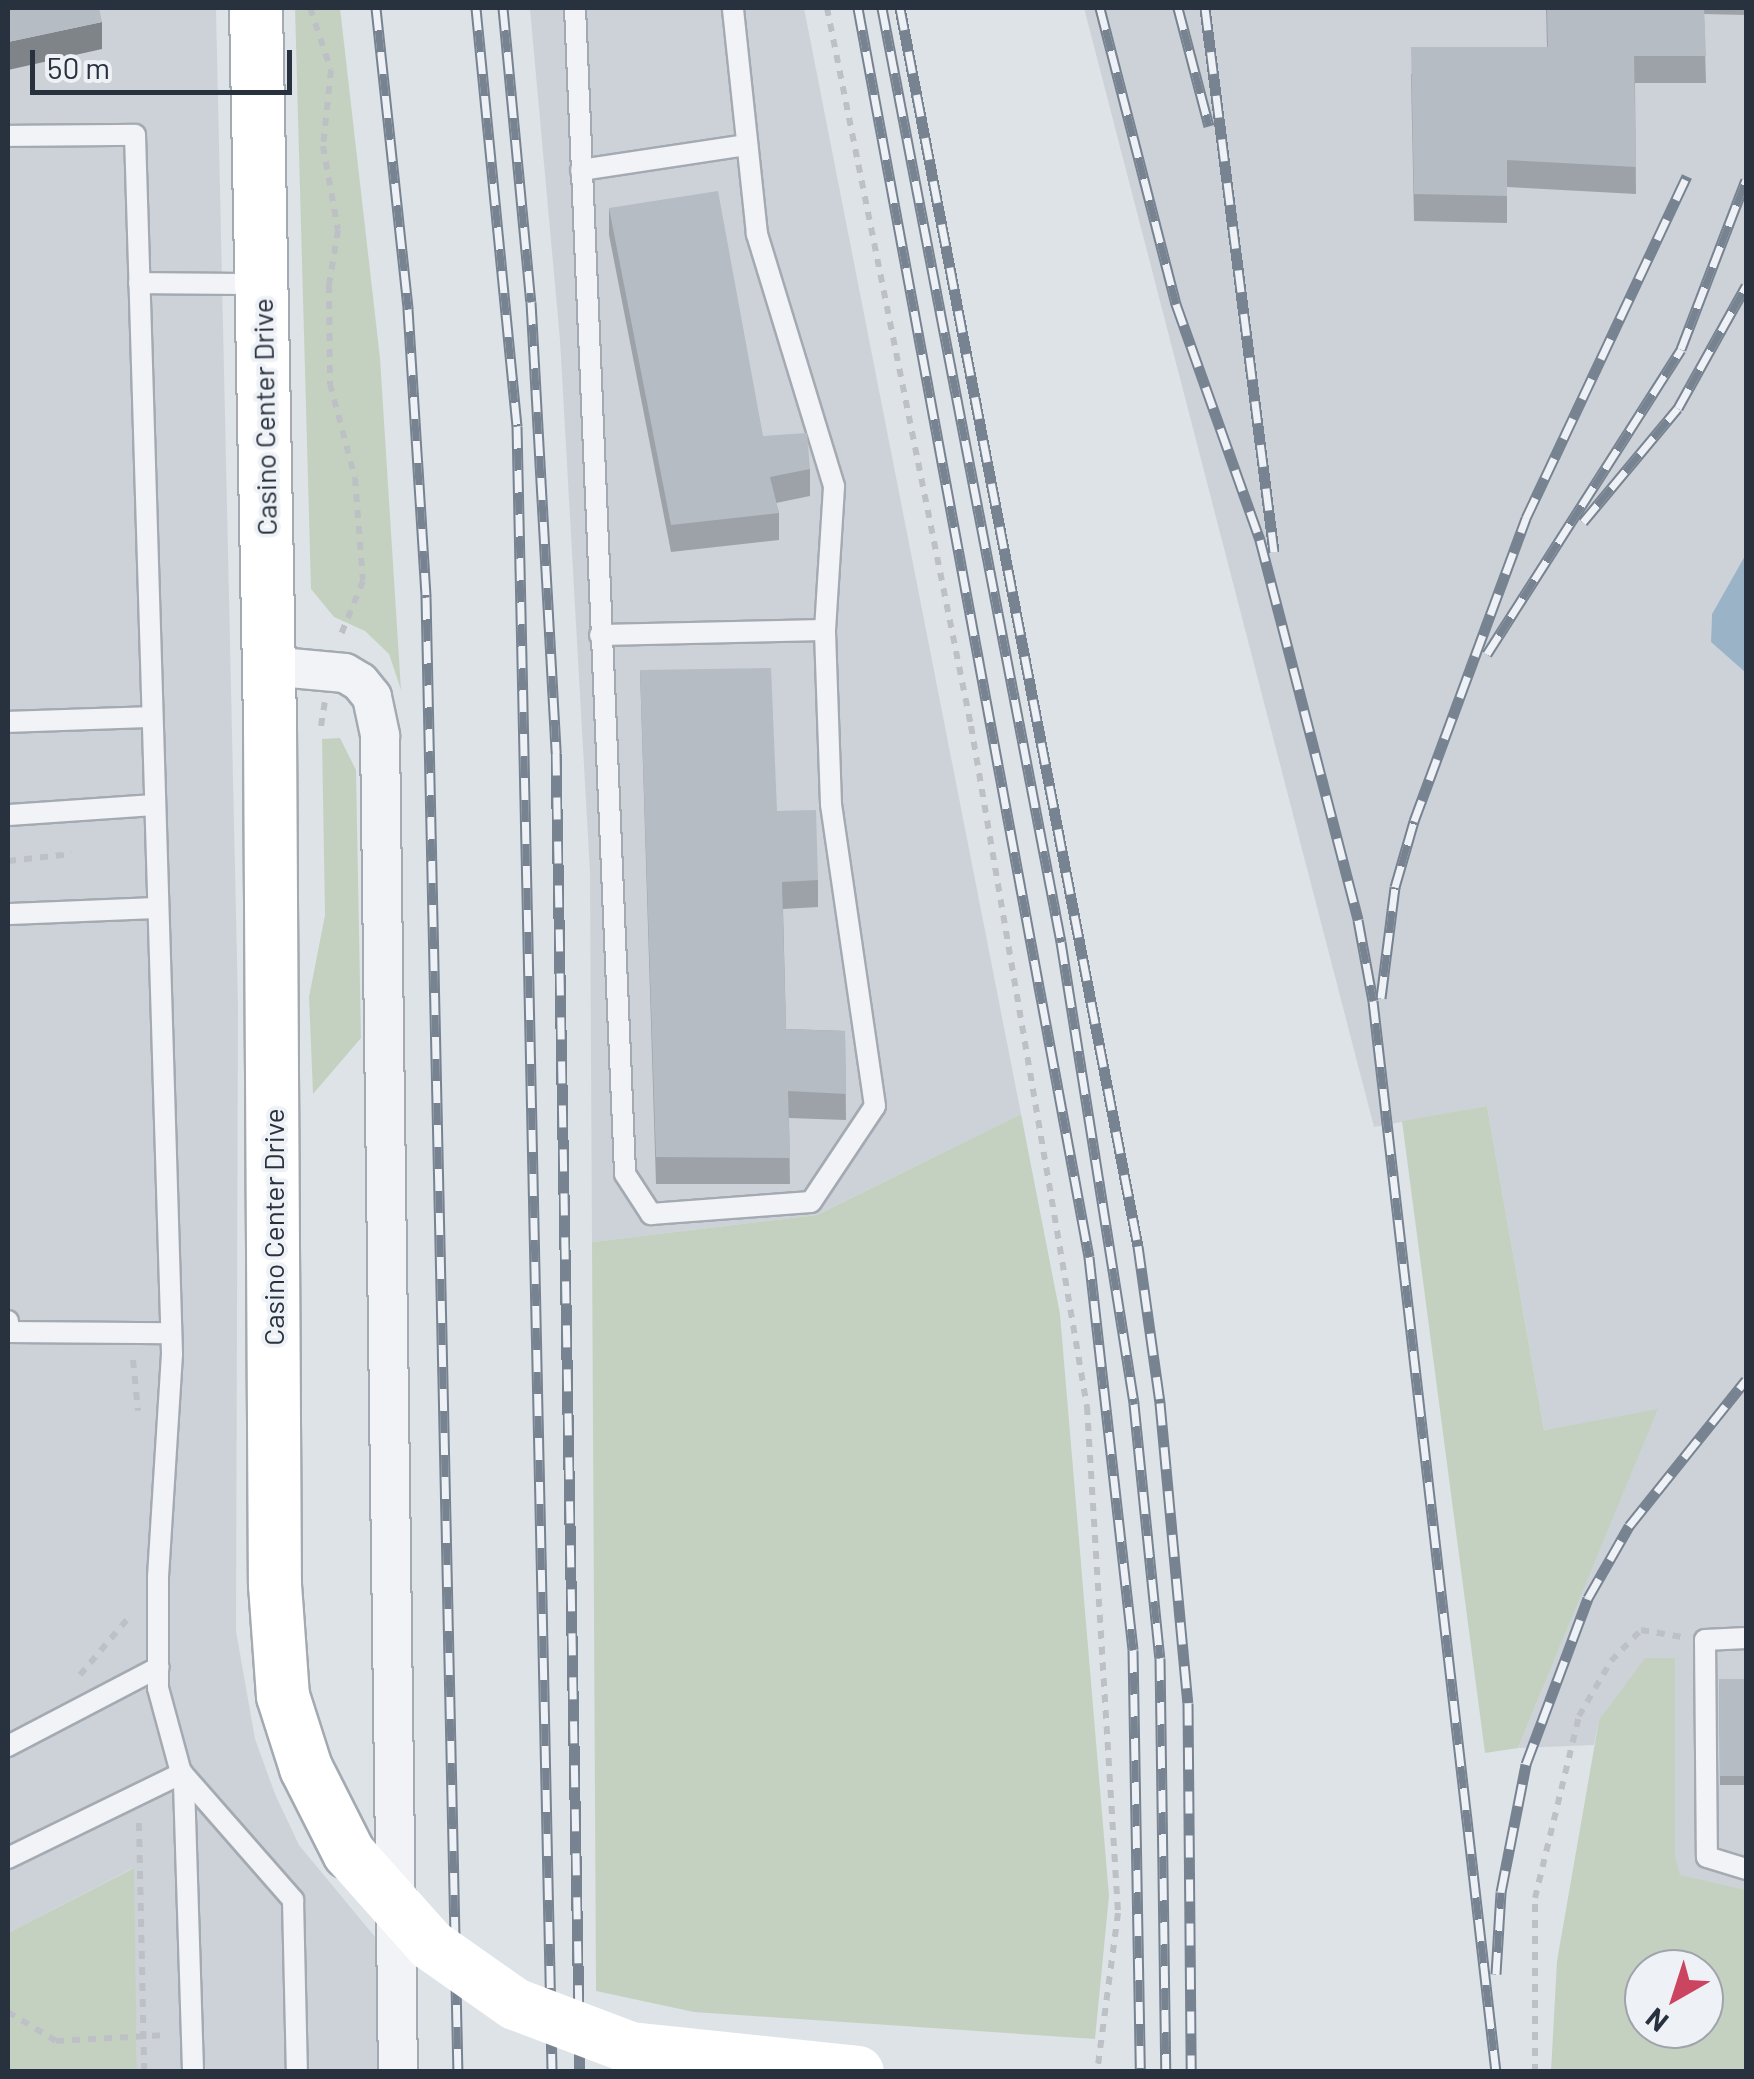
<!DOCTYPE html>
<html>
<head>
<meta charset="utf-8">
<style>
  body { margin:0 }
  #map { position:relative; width:1754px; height:2079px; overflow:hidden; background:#dee3e8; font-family:Barlow,sans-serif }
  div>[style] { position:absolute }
  .built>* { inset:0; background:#cdd2d9 }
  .green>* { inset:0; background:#c5d1c0 }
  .water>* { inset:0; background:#9ab3c7 }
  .path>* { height:6px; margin-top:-3px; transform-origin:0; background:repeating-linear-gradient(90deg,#bdc1c6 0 8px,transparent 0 16px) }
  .roads { filter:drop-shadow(2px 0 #a4aab2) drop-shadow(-2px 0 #a4aab2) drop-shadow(0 2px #a4aab2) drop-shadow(0 -2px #a4aab2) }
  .lane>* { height:20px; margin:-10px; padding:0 10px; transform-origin:10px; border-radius:10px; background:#f1f3f6 }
  .street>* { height:38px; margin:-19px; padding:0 19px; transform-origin:19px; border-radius:19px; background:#f1f3f6 }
  .secondary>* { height:52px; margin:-26px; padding:0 26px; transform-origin:26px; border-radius:26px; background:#fff }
  .rail>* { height:11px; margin-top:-5.5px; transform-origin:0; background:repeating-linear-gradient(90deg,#eef1f5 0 22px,#788391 0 44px); box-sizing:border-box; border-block:2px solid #788391 }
  .secondary-bridge>* { height:52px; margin:-26px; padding:0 26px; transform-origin:26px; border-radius:26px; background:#fff }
  .wall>* { inset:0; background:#9da2a9 }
  .shaded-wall>* { inset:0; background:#7f8489 }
  .building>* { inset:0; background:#b6bcc4 }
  span { translate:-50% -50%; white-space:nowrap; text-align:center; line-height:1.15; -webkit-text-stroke:8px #eef1f5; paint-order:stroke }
  .street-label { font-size:28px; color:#28313e }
  .frame { position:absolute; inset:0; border:10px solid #28313e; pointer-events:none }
  .north { position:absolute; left:1624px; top:1949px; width:100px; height:100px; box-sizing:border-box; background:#eef1f5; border:2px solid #9fa4ac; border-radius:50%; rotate:219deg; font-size:28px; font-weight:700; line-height:40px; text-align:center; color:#28313e }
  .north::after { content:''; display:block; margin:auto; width:35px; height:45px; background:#cb4561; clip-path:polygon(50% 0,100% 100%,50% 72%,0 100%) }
  .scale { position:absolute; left:30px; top:50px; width:262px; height:45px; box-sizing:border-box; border:5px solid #28313e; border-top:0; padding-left:12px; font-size:30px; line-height:35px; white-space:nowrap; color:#28313e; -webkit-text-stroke:8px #eef1f5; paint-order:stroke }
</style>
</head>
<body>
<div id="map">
  <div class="built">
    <i style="clip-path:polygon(8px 8px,216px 8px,238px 1005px,236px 1631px,255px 1739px,275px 1794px,299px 1845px,380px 1943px,382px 2071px,137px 2071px,133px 1868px,8px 1933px)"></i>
    <i style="clip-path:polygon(804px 8px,1021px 1114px,817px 1215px,592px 1242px,590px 872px,560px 340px,530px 9px)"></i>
    <i style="clip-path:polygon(1084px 8px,1746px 8px,1746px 554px,1712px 614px,1711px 642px,1746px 673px,1746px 1890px,1680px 1876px,1599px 1720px,1594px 1745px,1518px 1748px,1657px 1410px,1544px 1430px,1487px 1106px,1374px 1127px)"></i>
  </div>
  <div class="green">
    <i style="clip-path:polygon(295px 8px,340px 8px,380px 358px,401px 690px,389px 654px,365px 631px,334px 617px,311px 589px)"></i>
    <i style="clip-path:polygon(340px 738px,356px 770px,361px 1038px,313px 1094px,309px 997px,325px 915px,322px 739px)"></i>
    <i style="clip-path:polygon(1487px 1106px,1544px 1430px,1658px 1409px,1518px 1748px,1485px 1753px,1402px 1121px)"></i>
    <i style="clip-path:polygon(1021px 1114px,1060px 1314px,1109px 1896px,1095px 2039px,694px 2012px,596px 1991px,592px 1242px,817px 1215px)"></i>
    <i style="clip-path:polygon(evenodd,1645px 1658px,1675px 1658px,1675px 1856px,1680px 1875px,1746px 1890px,1746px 2071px,1551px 2071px,1557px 1961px,1599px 1720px,1645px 1658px,1704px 1969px,1704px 2029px,1644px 2029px,1644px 1969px,1704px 1969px)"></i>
    <i style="clip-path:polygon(134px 1868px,137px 2071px,8px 2071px,8px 1933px)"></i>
  </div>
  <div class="water">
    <i style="clip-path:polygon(1746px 554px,1746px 673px,1711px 642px,1712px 614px)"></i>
  </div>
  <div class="path">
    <i style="left:310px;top:8px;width:65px;rotate:71.3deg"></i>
    <i style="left:331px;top:70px;width:76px;rotate:96deg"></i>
    <i style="left:323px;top:146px;width:85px;rotate:79.9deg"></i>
    <i style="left:338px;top:230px;width:56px;rotate:99.3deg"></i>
    <i style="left:329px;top:285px;width:99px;rotate:89.4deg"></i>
    <i style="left:330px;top:384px;width:97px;rotate:75.1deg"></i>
    <i style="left:355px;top:478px;width:103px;rotate:85.6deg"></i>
    <i style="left:363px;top:581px;width:61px;rotate:112.3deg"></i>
    <i style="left:827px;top:8px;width:732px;rotate:78.66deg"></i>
    <i style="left:971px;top:726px;width:691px;rotate:80.33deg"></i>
    <i style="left:1087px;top:1407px;width:507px;rotate:86.49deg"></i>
    <i style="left:1118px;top:1913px;width:160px;rotate:97.5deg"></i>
    <i style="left:321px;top:726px;width:24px;rotate:-81deg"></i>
    <i style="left:8px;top:861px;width:64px;rotate:-6.2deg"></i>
    <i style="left:133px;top:1360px;width:51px;rotate:84.4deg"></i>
    <i style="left:80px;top:1675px;width:77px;rotate:-49.7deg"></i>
    <i style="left:139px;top:1823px;width:249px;rotate:88.8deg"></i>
    <i style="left:8px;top:2012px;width:56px;rotate:31.1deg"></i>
    <i style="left:56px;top:2041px;width:111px;rotate:-3.1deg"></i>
    <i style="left:1535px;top:2072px;width:174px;rotate:-90deg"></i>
    <i style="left:1535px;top:1898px;width:187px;rotate:-76.4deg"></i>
    <i style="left:1579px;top:1716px;width:64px;rotate:-59.8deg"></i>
    <i style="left:1611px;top:1661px;width:43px;rotate:-45.9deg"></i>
    <i style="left:1641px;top:1630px;width:42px;rotate:9.7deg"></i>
  </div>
  <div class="roads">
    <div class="lane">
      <i style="left:575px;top:8px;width:1167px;rotate:87.54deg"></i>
      <i style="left:625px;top:1174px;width:48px;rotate:57deg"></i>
      <i style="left:651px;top:1214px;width:160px;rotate:-4.3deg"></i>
      <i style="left:811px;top:1202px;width:115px;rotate:-56.3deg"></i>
      <i style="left:875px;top:1106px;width:305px;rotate:-98.3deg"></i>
      <i style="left:831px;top:804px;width:174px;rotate:-92deg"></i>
      <i style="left:825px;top:630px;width:144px;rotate:-86.4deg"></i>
      <i style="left:834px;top:486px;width:264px;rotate:-107deg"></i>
      <i style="left:757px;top:234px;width:227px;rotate:-96.1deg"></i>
      <i style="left:8px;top:136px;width:127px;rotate:-0.5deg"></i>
      <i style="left:135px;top:135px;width:1220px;rotate:88.26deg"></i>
      <i style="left:172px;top:1354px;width:224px;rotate:93.6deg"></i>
      <i style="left:158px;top:1578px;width:110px;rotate:90deg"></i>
      <i style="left:158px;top:1688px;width:99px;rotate:74.8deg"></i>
      <i style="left:184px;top:1784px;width:288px;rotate:88.2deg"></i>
      <i style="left:581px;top:170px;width:168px;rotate:-8.6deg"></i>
      <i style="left:139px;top:283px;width:123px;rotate:0.5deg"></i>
      <i style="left:600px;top:635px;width:225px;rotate:-1.3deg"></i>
      <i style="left:8px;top:722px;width:144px;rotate:-2deg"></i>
      <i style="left:8px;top:815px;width:147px;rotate:-3.9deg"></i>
      <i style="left:8px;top:914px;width:150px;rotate:-2.3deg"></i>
      <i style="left:8px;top:1321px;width:11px;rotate:90deg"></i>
      <i style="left:8px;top:1332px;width:163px;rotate:0.4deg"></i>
      <i style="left:1746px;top:1638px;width:41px;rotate:177.2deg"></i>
      <i style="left:1705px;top:1640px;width:217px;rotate:89.5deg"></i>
      <i style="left:1707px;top:1857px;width:41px;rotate:17.1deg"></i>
      <i style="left:8px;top:1746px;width:170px;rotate:-27.6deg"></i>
      <i style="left:8px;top:1858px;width:194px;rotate:-26deg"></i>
      <i style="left:182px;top:1773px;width:169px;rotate:48.8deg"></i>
      <i style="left:293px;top:1900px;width:172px;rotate:88.7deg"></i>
    </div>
    <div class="street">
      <i style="left:269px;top:666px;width:76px;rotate:5.3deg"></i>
      <i style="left:345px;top:673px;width:17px;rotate:31deg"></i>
      <i style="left:360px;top:682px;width:19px;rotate:51deg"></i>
      <i style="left:372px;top:697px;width:40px;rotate:78deg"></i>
      <i style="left:380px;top:736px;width:1336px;rotate:89.23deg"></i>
    </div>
    <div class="secondary">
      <i style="left:256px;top:8px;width:719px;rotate:88.88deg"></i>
      <i style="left:270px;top:727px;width:858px;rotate:89.67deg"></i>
      <i style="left:275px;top:1585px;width:111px;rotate:85.9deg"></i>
      <i style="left:283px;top:1696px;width:76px;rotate:72.3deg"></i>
      <i style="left:306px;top:1768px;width:95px;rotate:63.2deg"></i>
    </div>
  </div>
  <div class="rail">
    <i style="left:376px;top:8px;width:303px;rotate:83.9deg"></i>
    <i style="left:408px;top:309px;width:289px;rotate:86.4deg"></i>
    <i style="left:426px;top:597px;width:1475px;rotate:88.76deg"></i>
    <i style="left:476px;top:8px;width:420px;rotate:84.4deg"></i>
    <i style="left:517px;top:426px;width:1646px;rotate:88.78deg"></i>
    <i style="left:503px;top:8px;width:295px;rotate:84.6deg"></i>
    <i style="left:531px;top:302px;width:452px;rotate:86.8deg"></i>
    <i style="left:556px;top:753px;width:1319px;rotate:88.96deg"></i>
    <i style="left:858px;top:8px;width:1270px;rotate:79.52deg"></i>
    <i style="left:1089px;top:1257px;width:395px;rotate:83.6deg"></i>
    <i style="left:1133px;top:1650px;width:422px;rotate:89deg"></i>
    <i style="left:882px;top:8px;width:951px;rotate:79.15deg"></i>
    <i style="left:1061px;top:942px;width:468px;rotate:81deg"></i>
    <i style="left:1134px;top:1404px;width:255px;rotate:84.2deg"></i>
    <i style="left:1160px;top:1658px;width:414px;rotate:89.2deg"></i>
    <i style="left:900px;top:8px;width:1261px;rotate:79.12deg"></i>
    <i style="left:1138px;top:1246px;width:159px;rotate:82deg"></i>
    <i style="left:1160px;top:1403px;width:301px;rotate:84.7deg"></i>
    <i style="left:1188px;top:1703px;width:369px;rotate:89.5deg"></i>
    <i style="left:1100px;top:8px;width:306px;rotate:75.6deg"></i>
    <i style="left:1176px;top:304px;width:251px;rotate:70.4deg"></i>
    <i style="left:1260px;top:540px;width:392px;rotate:75.5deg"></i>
    <i style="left:1358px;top:920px;width:82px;rotate:79.5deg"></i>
    <i style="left:1373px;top:1001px;width:1078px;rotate:83.45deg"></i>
    <i style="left:1178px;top:8px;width:122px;rotate:75.3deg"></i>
    <i style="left:1205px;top:8px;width:548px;rotate:82.77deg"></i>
    <i style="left:1583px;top:522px;width:148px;rotate:-50.2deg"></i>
    <i style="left:1678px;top:408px;width:140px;rotate:-60.9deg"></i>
    <i style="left:1487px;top:654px;width:361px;rotate:-57.5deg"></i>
    <i style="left:1681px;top:349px;width:181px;rotate:-69deg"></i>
    <i style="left:1381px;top:998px;width:112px;rotate:-82.8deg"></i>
    <i style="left:1395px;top:887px;width:69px;rotate:-73.9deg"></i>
    <i style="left:1414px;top:821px;width:323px;rotate:-69.7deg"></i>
    <i style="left:1526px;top:518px;width:378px;rotate:-64.8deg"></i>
    <i style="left:1496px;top:1974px;width:82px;rotate:-86.5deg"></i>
    <i style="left:1501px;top:1892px;width:130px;rotate:-78.9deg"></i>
    <i style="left:1526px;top:1764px;width:177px;rotate:-69.5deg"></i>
    <i style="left:1588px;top:1598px;width:83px;rotate:-60.3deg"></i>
    <i style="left:1629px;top:1526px;width:187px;rotate:-51.3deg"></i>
  </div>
  <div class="secondary-bridge">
    <i style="left:349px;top:1853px;width:123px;rotate:48.3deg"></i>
    <i style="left:431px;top:1945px;width:103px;rotate:35.1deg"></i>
    <i style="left:515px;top:2004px;width:124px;rotate:20.8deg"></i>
    <i style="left:631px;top:2048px;width:228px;rotate:6deg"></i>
  </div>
  <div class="wall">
    <i style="clip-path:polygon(1546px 8px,1746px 8px,1746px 15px,1704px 14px,1706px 83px,1635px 83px,1636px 194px,1507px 187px,1507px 223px,1414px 221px,1411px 74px,1547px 47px)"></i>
    <i style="clip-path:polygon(609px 208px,763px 436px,810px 469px,810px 496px,776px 503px,779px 513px,779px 540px,671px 552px,609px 235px)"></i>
    <i style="clip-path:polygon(640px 670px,777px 811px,818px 880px,818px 907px,783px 909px,786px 1029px,845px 1031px,846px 1120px,789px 1118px,790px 1184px,656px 1184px)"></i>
    <i style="clip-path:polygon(1719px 1679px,1746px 1679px,1746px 1785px,1720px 1785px)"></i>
  </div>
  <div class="shaded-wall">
    <i style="clip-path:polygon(102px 22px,102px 49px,8px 70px,8px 42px)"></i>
  </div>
  <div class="building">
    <i style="clip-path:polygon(8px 8px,99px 8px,102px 22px,8px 42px)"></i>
    <i style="clip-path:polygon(1547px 8px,1704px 8px,1706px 56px,1634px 56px,1636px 167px,1507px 160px,1507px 196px,1414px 194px,1411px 47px,1548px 47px)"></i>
    <i style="clip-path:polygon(718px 191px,763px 436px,807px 433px,810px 469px,770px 477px,779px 513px,671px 525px,609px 208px)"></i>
    <i style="clip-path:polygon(771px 668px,777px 811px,816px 810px,818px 880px,782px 882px,786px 1029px,845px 1031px,846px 1094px,788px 1091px,790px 1158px,656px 1157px,640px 670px)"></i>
    <i style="clip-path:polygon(1719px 1679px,1746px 1679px,1746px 1776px,1720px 1776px)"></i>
  </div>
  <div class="street-label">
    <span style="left:264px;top:417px;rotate:-91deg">Casino Center Drive</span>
    <span style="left:273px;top:1227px;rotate:-90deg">Casino Center Drive</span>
  </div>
  <div class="frame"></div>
  <div class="north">N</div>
  <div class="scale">50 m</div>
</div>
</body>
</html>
